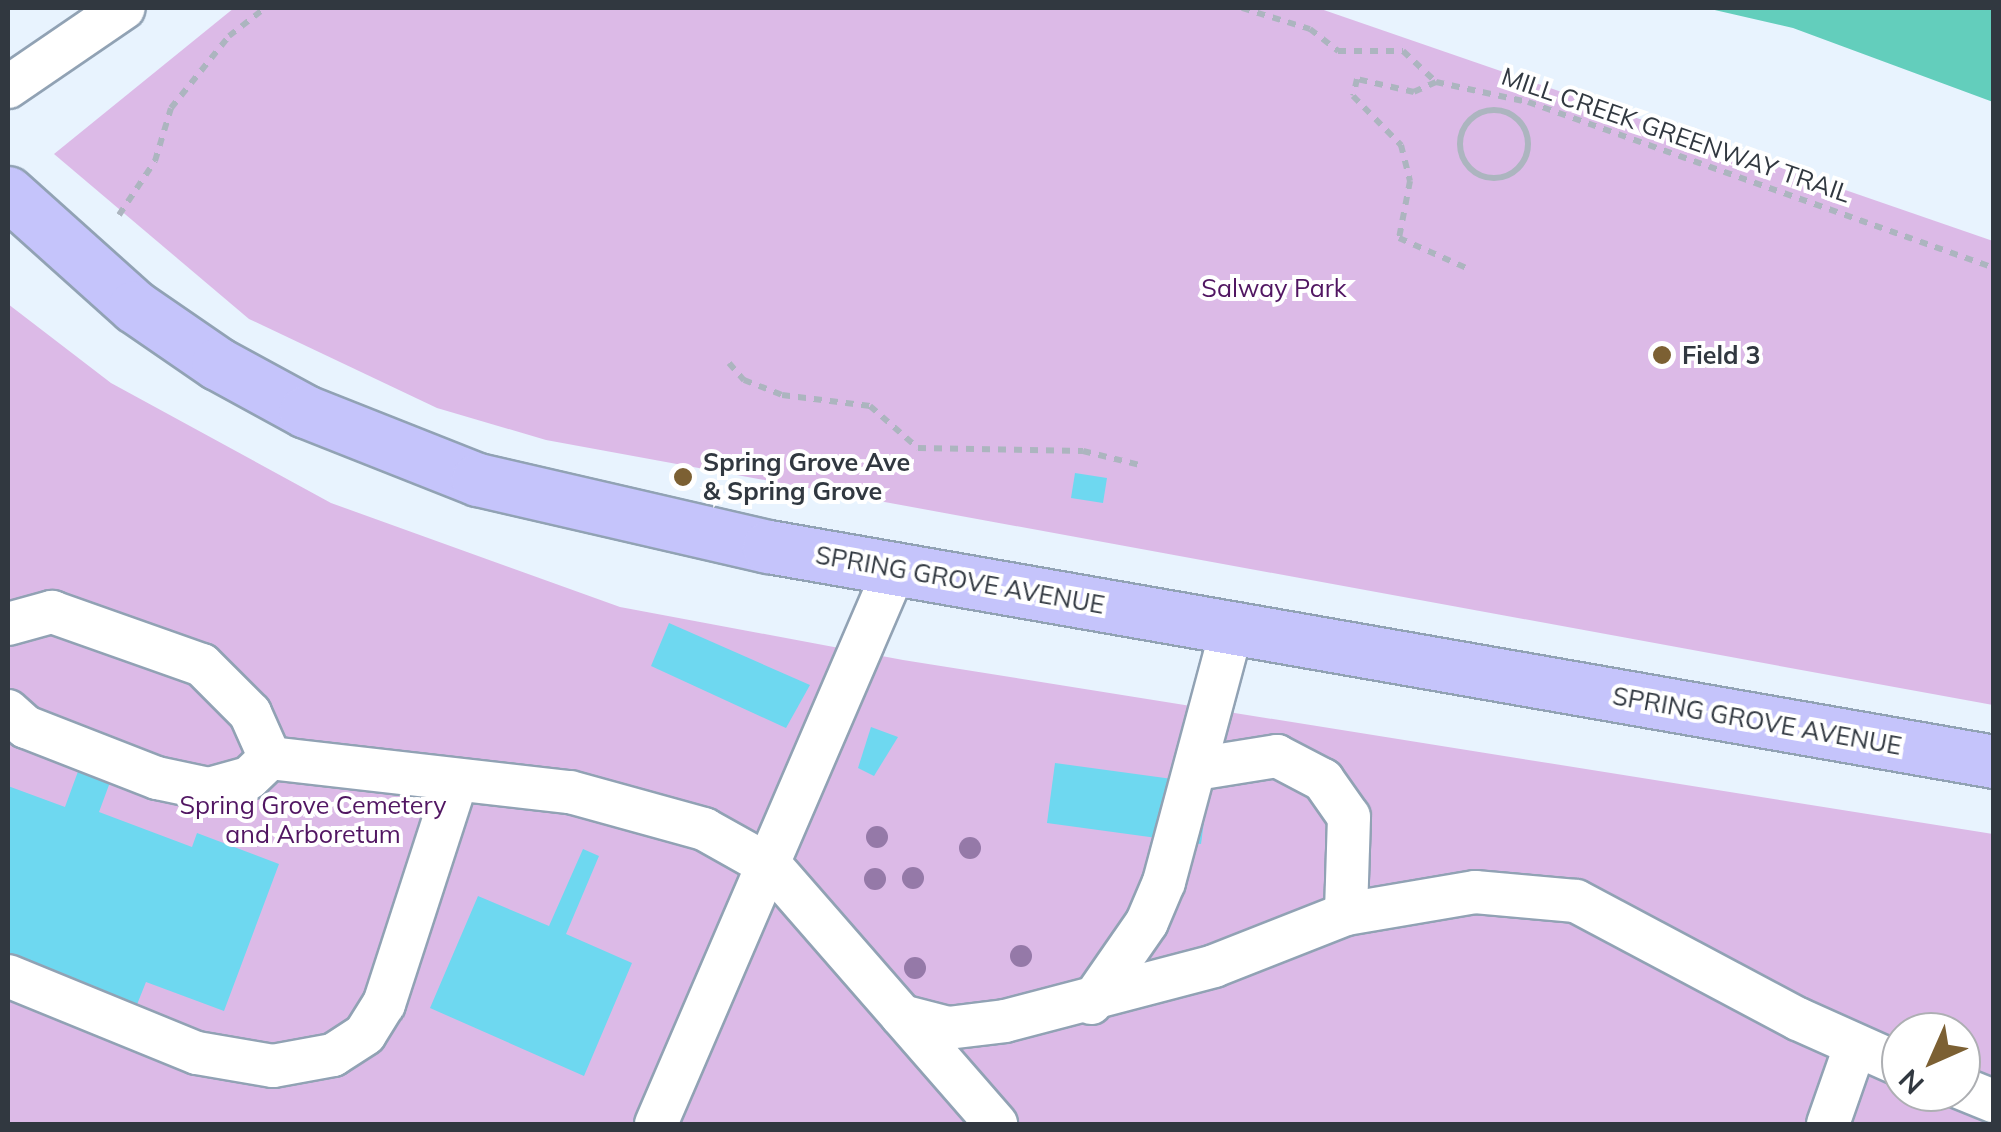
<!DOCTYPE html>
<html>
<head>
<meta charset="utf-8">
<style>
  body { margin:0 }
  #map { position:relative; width:2001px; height:1132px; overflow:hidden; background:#e8f3fe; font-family:Mulish,sans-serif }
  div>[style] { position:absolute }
  .green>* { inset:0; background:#dcbae7 }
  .water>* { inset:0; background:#63cebc }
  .building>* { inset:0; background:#6ed8f0 }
  .path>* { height:6px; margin-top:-3px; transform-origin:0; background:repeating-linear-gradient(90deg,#acb5bf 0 8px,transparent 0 16px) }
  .path>.ring { margin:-3px; padding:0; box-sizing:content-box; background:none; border:6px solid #acb5bf; border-radius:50% }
  .roads { filter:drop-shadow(2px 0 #91a2b4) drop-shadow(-2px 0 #91a2b4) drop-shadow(0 2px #91a2b4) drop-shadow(0 -2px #91a2b4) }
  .minor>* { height:42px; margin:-21px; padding:0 21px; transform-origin:21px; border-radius:21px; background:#fff }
  .major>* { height:52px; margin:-26px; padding:0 26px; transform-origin:26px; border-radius:26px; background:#c5c4fb }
  .trees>* { width:22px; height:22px; margin:-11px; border-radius:50%; background:#9579a8 }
  .dots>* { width:28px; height:28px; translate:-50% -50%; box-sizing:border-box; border:5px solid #fff; border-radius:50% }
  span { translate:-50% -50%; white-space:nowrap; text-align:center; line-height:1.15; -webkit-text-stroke:8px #fff; paint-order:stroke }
  .street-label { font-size:25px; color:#313840 }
  .park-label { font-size:25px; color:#511662 }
  .poi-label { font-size:25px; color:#313840; font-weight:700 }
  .left { translate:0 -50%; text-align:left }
  .frame { position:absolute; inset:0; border:10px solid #313840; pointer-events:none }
  .north { position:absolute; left:1881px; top:1012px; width:100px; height:100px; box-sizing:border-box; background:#fff; border:2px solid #adafb3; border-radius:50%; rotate:225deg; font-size:28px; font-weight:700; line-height:40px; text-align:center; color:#313840 }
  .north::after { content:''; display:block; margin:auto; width:35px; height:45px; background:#7c6033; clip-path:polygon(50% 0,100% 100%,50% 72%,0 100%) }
</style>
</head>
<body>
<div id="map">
  <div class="green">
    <i style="clip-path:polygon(234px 8px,1318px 8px,1993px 241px,1993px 705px,546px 440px,437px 408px,249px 319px,54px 154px)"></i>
    <i style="clip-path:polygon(evenodd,8px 304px,111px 383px,331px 503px,620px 607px,903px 660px,1993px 834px,1993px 1124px,8px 1124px,8px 304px,1901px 1032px,1961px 1032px,1961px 1092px,1901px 1092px,1901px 1032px)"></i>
  </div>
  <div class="water">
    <i style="clip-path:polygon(1706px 8px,1993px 8px,1993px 102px,1793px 28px)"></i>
  </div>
  <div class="building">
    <i style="clip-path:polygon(1075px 473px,1107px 478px,1103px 503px,1071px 498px)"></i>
    <i style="clip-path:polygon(669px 623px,810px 685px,786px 728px,651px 666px)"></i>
    <i style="clip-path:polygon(871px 727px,898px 737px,874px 776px,858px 768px)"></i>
    <i style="clip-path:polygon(84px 755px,116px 766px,99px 812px,192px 847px,197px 833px,279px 864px,224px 1011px,146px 982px,136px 1007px,8px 959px,8px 786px,65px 807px)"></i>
    <i style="clip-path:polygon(1055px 763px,1209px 784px,1201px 844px,1047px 823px)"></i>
    <i style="clip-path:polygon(583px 849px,599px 856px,566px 934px,632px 963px,584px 1076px,430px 1008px,478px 896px,549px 926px)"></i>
  </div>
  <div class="path">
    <i style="left:1242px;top:8px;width:71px;rotate:17.2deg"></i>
    <i style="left:1310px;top:29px;width:36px;rotate:38deg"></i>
    <i style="left:1338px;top:51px;width:65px"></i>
    <i style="left:1403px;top:51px;width:45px;rotate:43.2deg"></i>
    <i style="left:1436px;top:82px;width:94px;rotate:12.3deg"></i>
    <i style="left:1528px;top:102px;width:495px;rotate:19.6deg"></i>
    <i style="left:1436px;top:82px;width:24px;rotate:156deg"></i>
    <i style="left:1414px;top:92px;width:58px;rotate:-167.2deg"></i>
    <i style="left:1357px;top:79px;width:17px;rotate:103deg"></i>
    <i style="left:1353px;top:96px;width:69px;rotate:45.6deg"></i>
    <i style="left:1401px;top:145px;width:37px;rotate:76deg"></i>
    <i style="left:1410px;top:181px;width:58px;rotate:100.9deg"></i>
    <i style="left:1399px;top:238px;width:79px;rotate:24deg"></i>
    <i class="ring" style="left:1460px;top:110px;width:62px;height:62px"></i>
    <i style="left:119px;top:215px;width:65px;rotate:-56.3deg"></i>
    <i style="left:155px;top:161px;width:55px;rotate:-73.2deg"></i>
    <i style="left:171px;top:108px;width:92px;rotate:-51.1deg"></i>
    <i style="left:229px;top:36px;width:46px;rotate:-37.9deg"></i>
    <i style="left:729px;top:363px;width:23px;rotate:49deg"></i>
    <i style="left:744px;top:380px;width:41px;rotate:21.5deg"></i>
    <i style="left:782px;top:395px;width:89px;rotate:7.1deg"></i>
    <i style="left:870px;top:406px;width:64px;rotate:41.2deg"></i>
    <i style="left:918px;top:448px;width:165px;rotate:1deg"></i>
    <i style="left:1083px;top:451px;width:59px;rotate:13.8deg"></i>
  </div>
  <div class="roads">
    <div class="minor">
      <i style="left:8px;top:87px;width:140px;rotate:-34.3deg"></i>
      <i style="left:8px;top:624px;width:46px;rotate:-15.3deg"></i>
      <i style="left:52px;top:612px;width:159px;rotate:19.5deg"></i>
      <i style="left:202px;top:665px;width:68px;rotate:45deg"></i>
      <i style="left:250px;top:713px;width:49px;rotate:66deg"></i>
      <i style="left:8px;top:711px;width:24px;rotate:42deg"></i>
      <i style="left:26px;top:727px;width:141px;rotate:21.3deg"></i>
      <i style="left:157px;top:778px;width:53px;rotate:11.9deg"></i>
      <i style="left:209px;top:789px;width:41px;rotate:-15.4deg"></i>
      <i style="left:249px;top:778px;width:29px;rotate:-44deg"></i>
      <i style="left:270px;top:758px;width:302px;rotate:6.5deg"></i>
      <i style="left:570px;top:792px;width:139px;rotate:15.4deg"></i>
      <i style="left:704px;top:829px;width:78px;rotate:29.2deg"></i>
      <i style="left:772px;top:867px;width:341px;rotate:48.9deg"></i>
      <i style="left:1196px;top:769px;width:82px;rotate:-9.1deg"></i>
      <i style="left:1277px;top:756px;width:52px;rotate:27.6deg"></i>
      <i style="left:1323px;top:780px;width:45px;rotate:54.9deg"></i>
      <i style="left:1349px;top:817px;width:97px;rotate:91.8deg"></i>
      <i style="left:8px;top:976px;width:204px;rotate:22.2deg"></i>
      <i style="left:197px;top:1053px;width:77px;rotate:9.7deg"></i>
      <i style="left:273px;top:1066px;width:61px;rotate:-10.4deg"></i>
      <i style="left:333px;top:1055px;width:38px;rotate:-33deg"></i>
      <i style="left:365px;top:1034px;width:36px;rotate:-58deg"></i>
      <i style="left:384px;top:1004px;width:230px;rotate:-72deg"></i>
      <i style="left:1091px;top:1003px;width:98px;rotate:-55.3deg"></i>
      <i style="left:1147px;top:922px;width:43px;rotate:-67deg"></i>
      <i style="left:1164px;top:882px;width:263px;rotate:-75deg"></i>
      <i style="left:902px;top:1016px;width:48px;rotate:14.6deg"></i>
      <i style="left:948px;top:1028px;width:57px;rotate:-7deg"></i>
      <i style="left:1005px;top:1021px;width:216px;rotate:-14.7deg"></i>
      <i style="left:1214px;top:966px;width:142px;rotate:-21.5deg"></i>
      <i style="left:1346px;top:914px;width:131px;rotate:-9.7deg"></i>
      <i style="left:1475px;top:892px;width:101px;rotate:5.1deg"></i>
      <i style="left:1576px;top:901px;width:251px;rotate:28deg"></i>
      <i style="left:1798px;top:1019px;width:113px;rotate:24.1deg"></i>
      <i style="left:1961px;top:1088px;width:35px;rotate:22deg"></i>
      <i style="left:656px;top:1124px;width:604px;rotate:-66.7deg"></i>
      <i style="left:1828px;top:1124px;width:82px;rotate:-70.7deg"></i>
    </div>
    <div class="major">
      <i style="left:8px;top:193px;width:171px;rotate:41.9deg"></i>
      <i style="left:135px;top:307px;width:101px;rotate:34.5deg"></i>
      <i style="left:218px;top:364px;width:100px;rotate:28.6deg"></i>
      <i style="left:306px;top:412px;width:185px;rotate:21.6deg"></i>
      <i style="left:478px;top:480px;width:299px;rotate:13deg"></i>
      <i style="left:769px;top:547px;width:1244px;rotate:9.95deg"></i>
    </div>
  </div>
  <div class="trees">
    <i style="left:877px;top:837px"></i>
    <i style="left:970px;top:848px"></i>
    <i style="left:913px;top:878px"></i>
    <i style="left:875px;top:879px"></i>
    <i style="left:1021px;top:956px"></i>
    <i style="left:915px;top:968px"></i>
  </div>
  <div class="dots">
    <i style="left:1662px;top:355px;background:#7c6033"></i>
    <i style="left:683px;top:477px;background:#7c6033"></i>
  </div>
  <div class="street-label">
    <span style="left:1676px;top:135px;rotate:19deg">MILL CREEK GREENWAY TRAIL</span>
    <span style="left:960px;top:580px;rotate:10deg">SPRING GROVE AVENUE</span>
    <span style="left:1757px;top:721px;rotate:10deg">SPRING GROVE AVENUE</span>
  </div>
  <div class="park-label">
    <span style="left:1274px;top:288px">Salway Park</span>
    <span style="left:313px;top:820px">Spring Grove Cemetery<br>and Arboretum</span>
  </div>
  <div class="poi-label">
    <span class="left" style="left:1682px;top:355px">Field 3</span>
    <span class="left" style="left:703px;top:477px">Spring Grove Ave<br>&amp; Spring Grove</span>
  </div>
  <div class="frame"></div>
  <div class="north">N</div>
</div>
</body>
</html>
